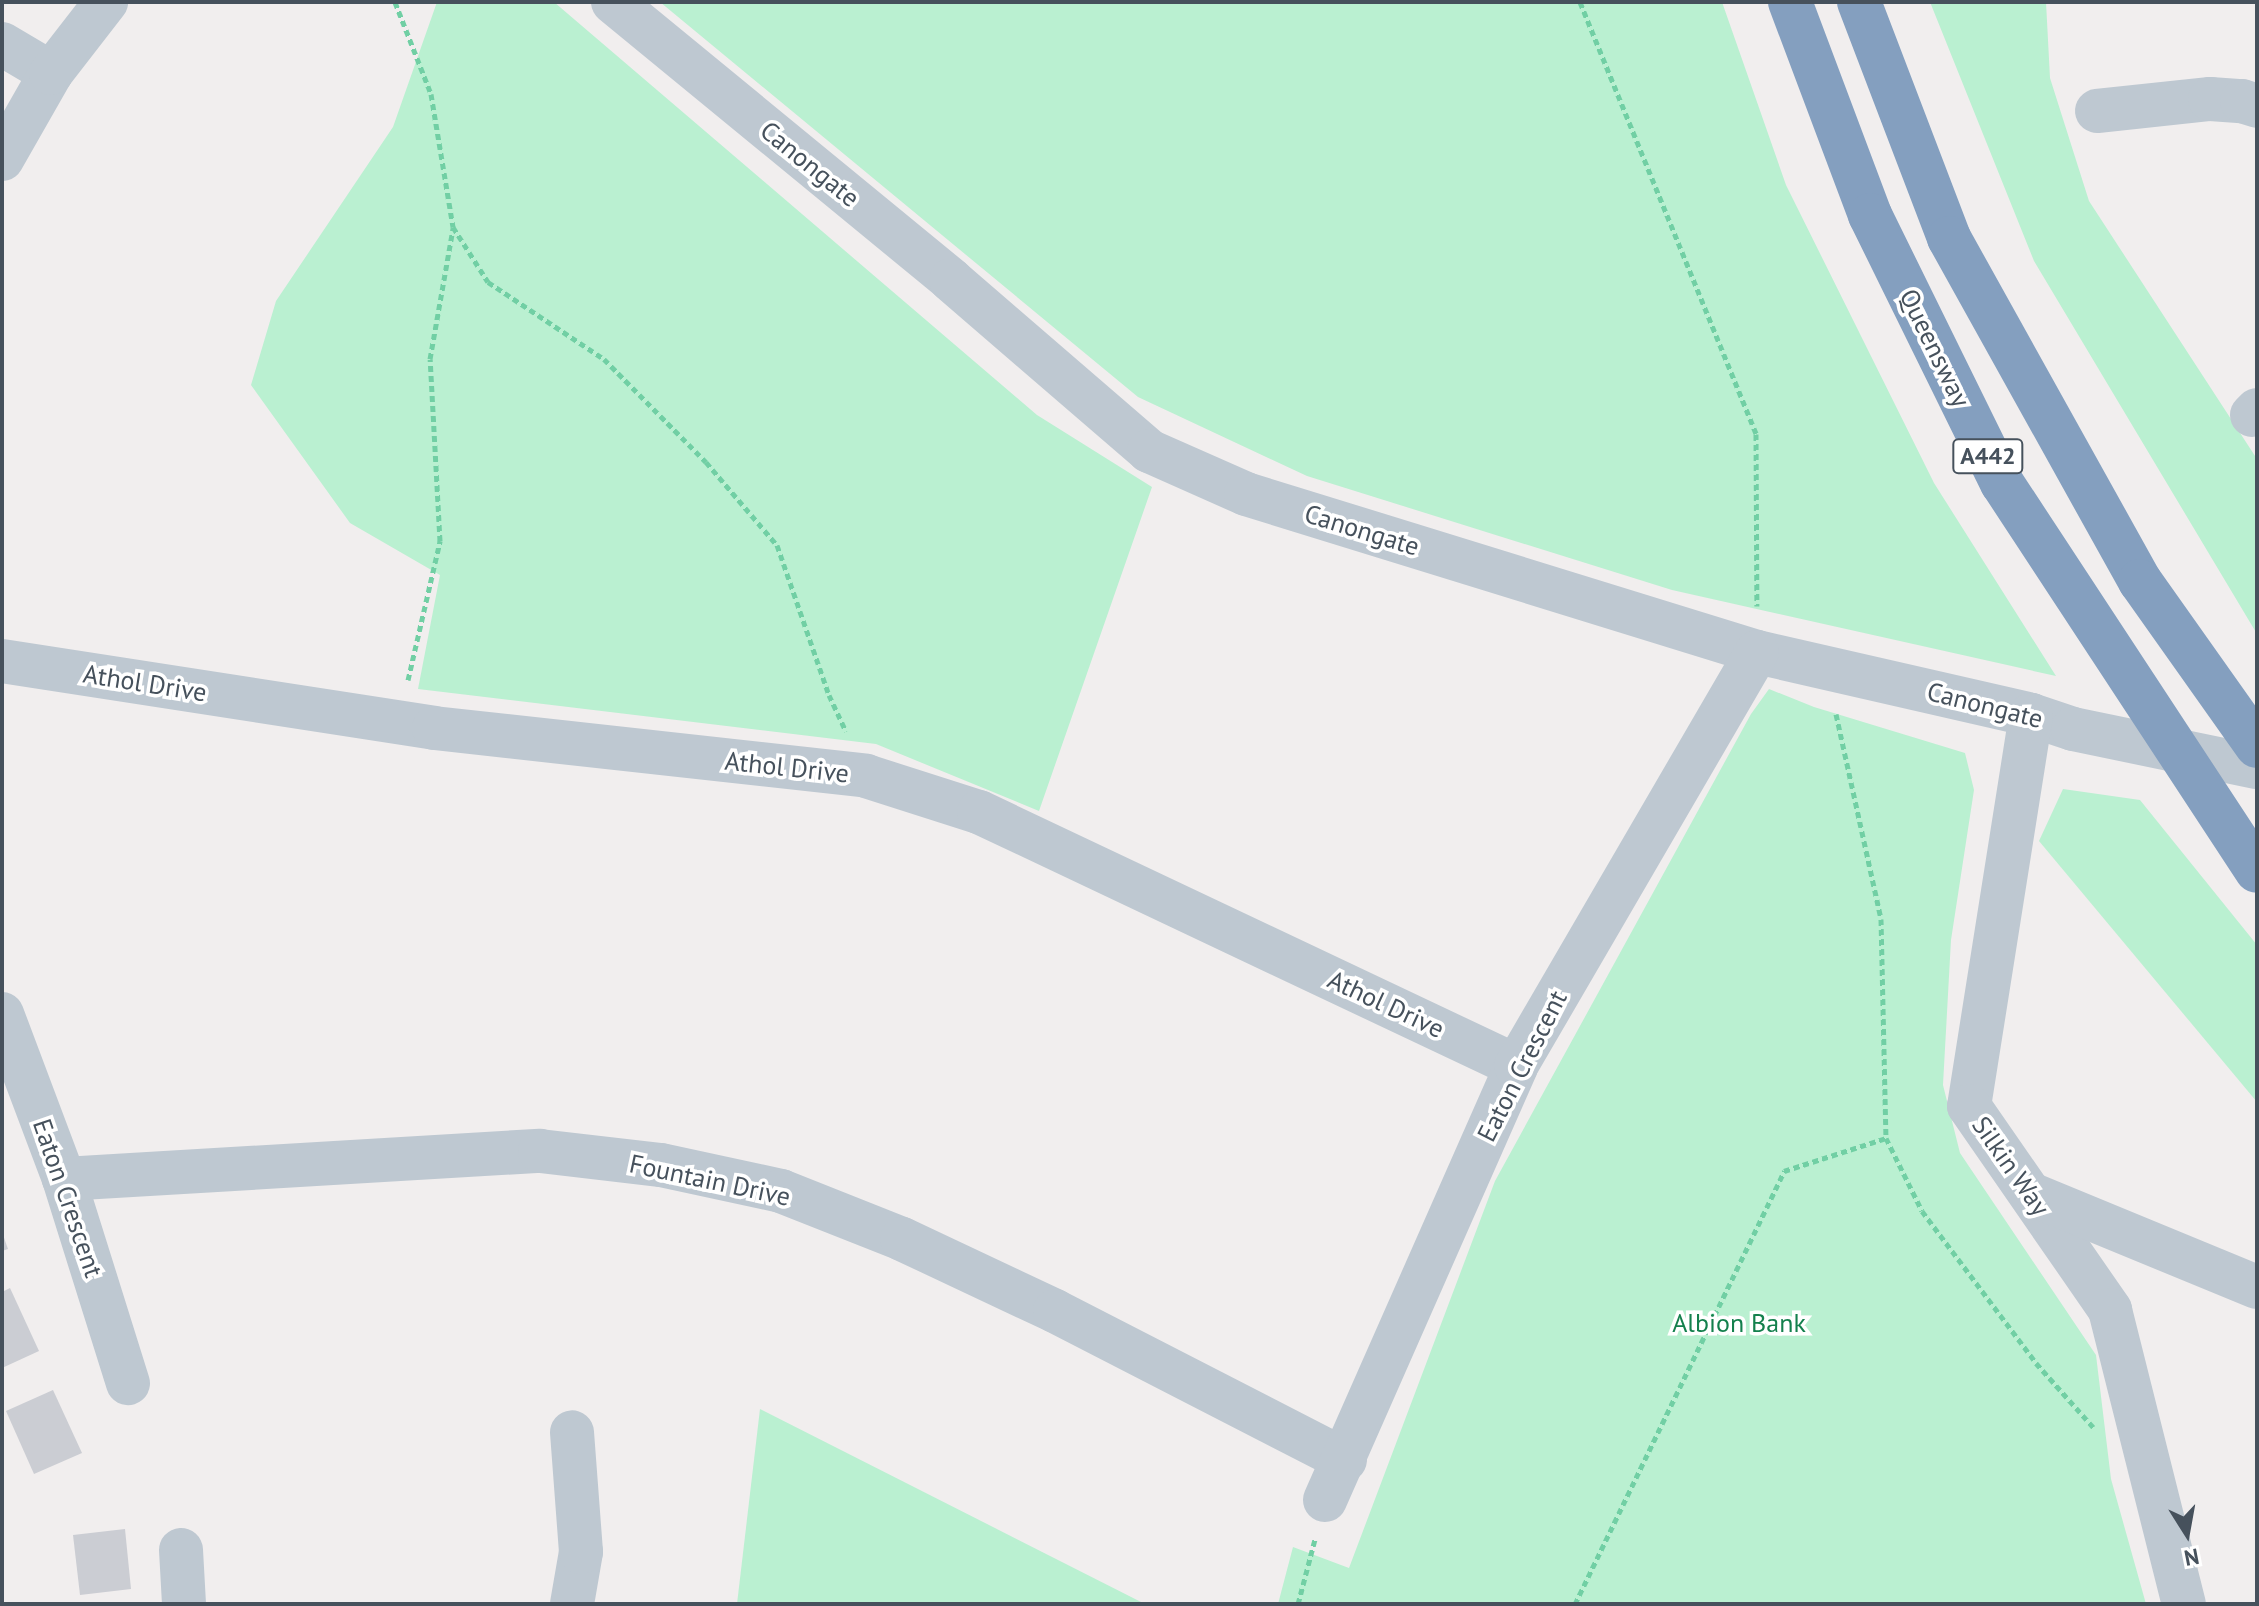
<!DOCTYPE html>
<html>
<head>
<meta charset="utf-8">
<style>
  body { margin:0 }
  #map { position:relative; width:2259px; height:1606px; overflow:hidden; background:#f1eeee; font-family:"PT Sans",sans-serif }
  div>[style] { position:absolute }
  .green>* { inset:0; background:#baf0d1 }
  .building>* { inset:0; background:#cbcdd3 }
  .path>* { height:5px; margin-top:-2.5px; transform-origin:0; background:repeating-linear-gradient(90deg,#71cfa4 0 6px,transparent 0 10px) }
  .minor>* { height:44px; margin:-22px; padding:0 22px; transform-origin:22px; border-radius:22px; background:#bec8d1 }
  .highway>* { height:44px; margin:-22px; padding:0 22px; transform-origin:22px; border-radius:22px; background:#849fbf }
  span { translate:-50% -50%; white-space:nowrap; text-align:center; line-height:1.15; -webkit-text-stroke:7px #fff; paint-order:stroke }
  .shield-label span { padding:2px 6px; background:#fff; border:2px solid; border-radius:6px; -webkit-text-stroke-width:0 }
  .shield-label { font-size:24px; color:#46515c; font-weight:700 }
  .street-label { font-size:26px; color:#46515c }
  .park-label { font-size:26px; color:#14804d }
  .frame { position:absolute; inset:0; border:4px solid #46515c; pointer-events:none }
  .north { position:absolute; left:2147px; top:1494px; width:80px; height:80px; -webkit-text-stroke:6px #fff; paint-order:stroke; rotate:169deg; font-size:22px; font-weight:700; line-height:32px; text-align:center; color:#46515c }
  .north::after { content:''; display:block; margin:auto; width:28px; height:36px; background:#46515c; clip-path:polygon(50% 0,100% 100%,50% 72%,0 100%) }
</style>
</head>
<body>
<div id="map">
  <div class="green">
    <i style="clip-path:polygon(437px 2px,554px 2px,1037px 415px,1152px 487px,1039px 811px,876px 744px,418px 689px,440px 575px,350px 523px,251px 385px,276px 301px,393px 127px)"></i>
    <i style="clip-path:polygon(660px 2px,1722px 2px,1786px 185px,1934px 483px,2056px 676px,1672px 590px,1307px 476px,1138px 397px)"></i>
    <i style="clip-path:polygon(1930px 2px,2046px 2px,2050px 78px,2089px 201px,2257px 459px,2257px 634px,2034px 261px)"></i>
    <i style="clip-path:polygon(1769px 689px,1814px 707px,1965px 753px,1974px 790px,1951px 940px,1943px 1085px,1960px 1153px,2096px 1355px,2111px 1479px,2146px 1604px,1278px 1604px,1293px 1547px,1349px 1568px,1495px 1181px,1751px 714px)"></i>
    <i style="clip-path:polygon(2063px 789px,2140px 800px,2257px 945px,2257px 1102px,2039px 841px)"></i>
    <i style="clip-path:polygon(760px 1409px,1145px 1604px,737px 1604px)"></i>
  </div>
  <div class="building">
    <i style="clip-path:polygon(2px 1232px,8px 1249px,2px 1251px)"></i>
    <i style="clip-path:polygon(10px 1288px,39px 1351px,2px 1368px,2px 1292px)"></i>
    <i style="clip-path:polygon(53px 1390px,82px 1453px,34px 1474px,6px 1411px)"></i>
    <i style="clip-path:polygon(125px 1529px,131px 1589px,80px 1595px,73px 1535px)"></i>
  </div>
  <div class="path">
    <i style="left:395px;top:2px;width:99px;rotate:68.6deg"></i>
    <i style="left:431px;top:94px;width:135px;rotate:80.6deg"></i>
    <i style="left:453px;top:227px;width:65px;rotate:57.5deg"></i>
    <i style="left:488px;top:282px;width:139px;rotate:33.6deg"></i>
    <i style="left:604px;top:359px;width:145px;rotate:45.3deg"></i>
    <i style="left:706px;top:462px;width:109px;rotate:49.5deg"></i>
    <i style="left:777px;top:545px;width:159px;rotate:70.9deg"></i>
    <i style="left:829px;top:695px;width:40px;rotate:65deg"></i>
    <i style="left:1580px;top:2px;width:466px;rotate:67.8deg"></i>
    <i style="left:1756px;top:434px;width:172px;rotate:89.7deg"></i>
    <i style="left:408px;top:680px;width:143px;rotate:-77deg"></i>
    <i style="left:440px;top:541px;width:182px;rotate:-93.1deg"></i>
    <i style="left:430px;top:359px;width:133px;rotate:-80deg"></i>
    <i style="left:1836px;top:714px;width:210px;rotate:77.6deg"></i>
    <i style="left:1881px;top:919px;width:219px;rotate:88.7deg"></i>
    <i style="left:1886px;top:1138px;width:81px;rotate:63.7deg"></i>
    <i style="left:1922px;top:1211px;width:190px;rotate:53.1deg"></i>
    <i style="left:2036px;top:1363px;width:86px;rotate:48.3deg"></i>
    <i style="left:1298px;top:1604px;width:67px;rotate:-75.3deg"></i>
    <i style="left:1575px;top:1604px;width:481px;rotate:-64.2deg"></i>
    <i style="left:1784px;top:1171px;width:107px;rotate:-17.9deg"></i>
  </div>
  <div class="minor">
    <i style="left:613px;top:2px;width:438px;rotate:39.4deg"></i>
    <i style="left:951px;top:280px;width:262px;rotate:40.8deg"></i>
    <i style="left:1149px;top:451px;width:106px;rotate:23.9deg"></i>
    <i style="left:1246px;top:494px;width:535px;rotate:17.18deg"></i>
    <i style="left:1757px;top:652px;width:281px;rotate:12.9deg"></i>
    <i style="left:2031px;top:715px;width:44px;rotate:18.4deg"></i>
    <i style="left:2073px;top:729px;width:188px;rotate:11.7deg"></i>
    <i style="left:2px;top:44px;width:57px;rotate:30.6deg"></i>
    <i style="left:2097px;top:111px;width:114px;rotate:-6.1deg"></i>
    <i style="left:2210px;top:99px;width:32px;rotate:4deg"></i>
    <i style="left:2242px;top:101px;width:16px;rotate:18deg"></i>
    <i style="left:2px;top:159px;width:99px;rotate:-60.3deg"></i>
    <i style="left:51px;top:73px;width:90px;rotate:-52.2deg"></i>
    <i style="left:2252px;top:415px;width:7px;rotate:-45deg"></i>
    <i style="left:2px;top:661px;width:437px;rotate:8.8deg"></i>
    <i style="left:434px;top:728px;width:435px;rotate:6.3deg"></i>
    <i style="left:866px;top:776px;width:119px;rotate:17.7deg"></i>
    <i style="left:979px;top:812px;width:594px;rotate:25.31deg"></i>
    <i style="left:2031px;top:715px;width:396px;rotate:99deg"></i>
    <i style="left:1969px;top:1106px;width:248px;rotate:55.3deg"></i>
    <i style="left:2110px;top:1310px;width:303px;rotate:75.9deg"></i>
    <i style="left:2px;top:1014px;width:176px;rotate:69.4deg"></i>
    <i style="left:64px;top:1179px;width:214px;rotate:72.6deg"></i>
    <i style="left:64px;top:1179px;width:477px;rotate:-3.4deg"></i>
    <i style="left:540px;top:1151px;width:122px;rotate:6.6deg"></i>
    <i style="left:661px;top:1165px;width:123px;rotate:12.2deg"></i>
    <i style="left:781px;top:1191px;width:130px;rotate:21.6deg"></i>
    <i style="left:902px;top:1239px;width:169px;rotate:25.2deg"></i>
    <i style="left:1055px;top:1311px;width:326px;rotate:27.2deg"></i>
    <i style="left:2031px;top:1194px;width:244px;rotate:22.4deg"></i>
    <i style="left:1325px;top:1500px;width:474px;rotate:-66.2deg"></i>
    <i style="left:1516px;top:1066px;width:479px;rotate:-59.8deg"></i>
    <i style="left:181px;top:1550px;width:54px;rotate:86.8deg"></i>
    <i style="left:572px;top:1604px;width:53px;rotate:-80.2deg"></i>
    <i style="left:581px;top:1552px;width:120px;rotate:-94.3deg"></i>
  </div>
  <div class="highway">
    <i style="left:1790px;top:2px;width:228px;rotate:69.4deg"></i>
    <i style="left:1870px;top:215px;width:299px;rotate:63.8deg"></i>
    <i style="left:2002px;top:483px;width:464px;rotate:56.7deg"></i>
    <i style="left:1859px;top:2px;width:253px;rotate:69.1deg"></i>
    <i style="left:1949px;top:238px;width:393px;rotate:60.9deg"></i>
    <i style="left:2140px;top:581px;width:202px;rotate:54.7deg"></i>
  </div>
  <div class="shield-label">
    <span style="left:1988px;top:456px">A442</span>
  </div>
  <div class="street-label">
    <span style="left:810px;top:164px;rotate:39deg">Canongate</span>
    <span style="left:1935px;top:348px;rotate:64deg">Queensway</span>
    <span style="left:1362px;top:530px;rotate:17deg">Canongate</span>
    <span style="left:145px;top:683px;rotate:9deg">Athol Drive</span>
    <span style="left:1985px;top:705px;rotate:14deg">Canongate</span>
    <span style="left:787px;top:767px;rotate:6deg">Athol Drive</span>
    <span style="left:1386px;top:1004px;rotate:25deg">Athol Drive</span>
    <span style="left:1522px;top:1066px;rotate:-63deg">Eaton Crescent</span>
    <span style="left:2011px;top:1166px;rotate:55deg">Silkin Way</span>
    <span style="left:710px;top:1180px;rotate:12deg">Fountain Drive</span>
    <span style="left:68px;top:1198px;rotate:71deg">Eaton Crescent</span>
  </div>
  <div class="park-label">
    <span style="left:1739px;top:1323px">Albion Bank</span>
  </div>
  <div class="frame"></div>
  <div class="north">N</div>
</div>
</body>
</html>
